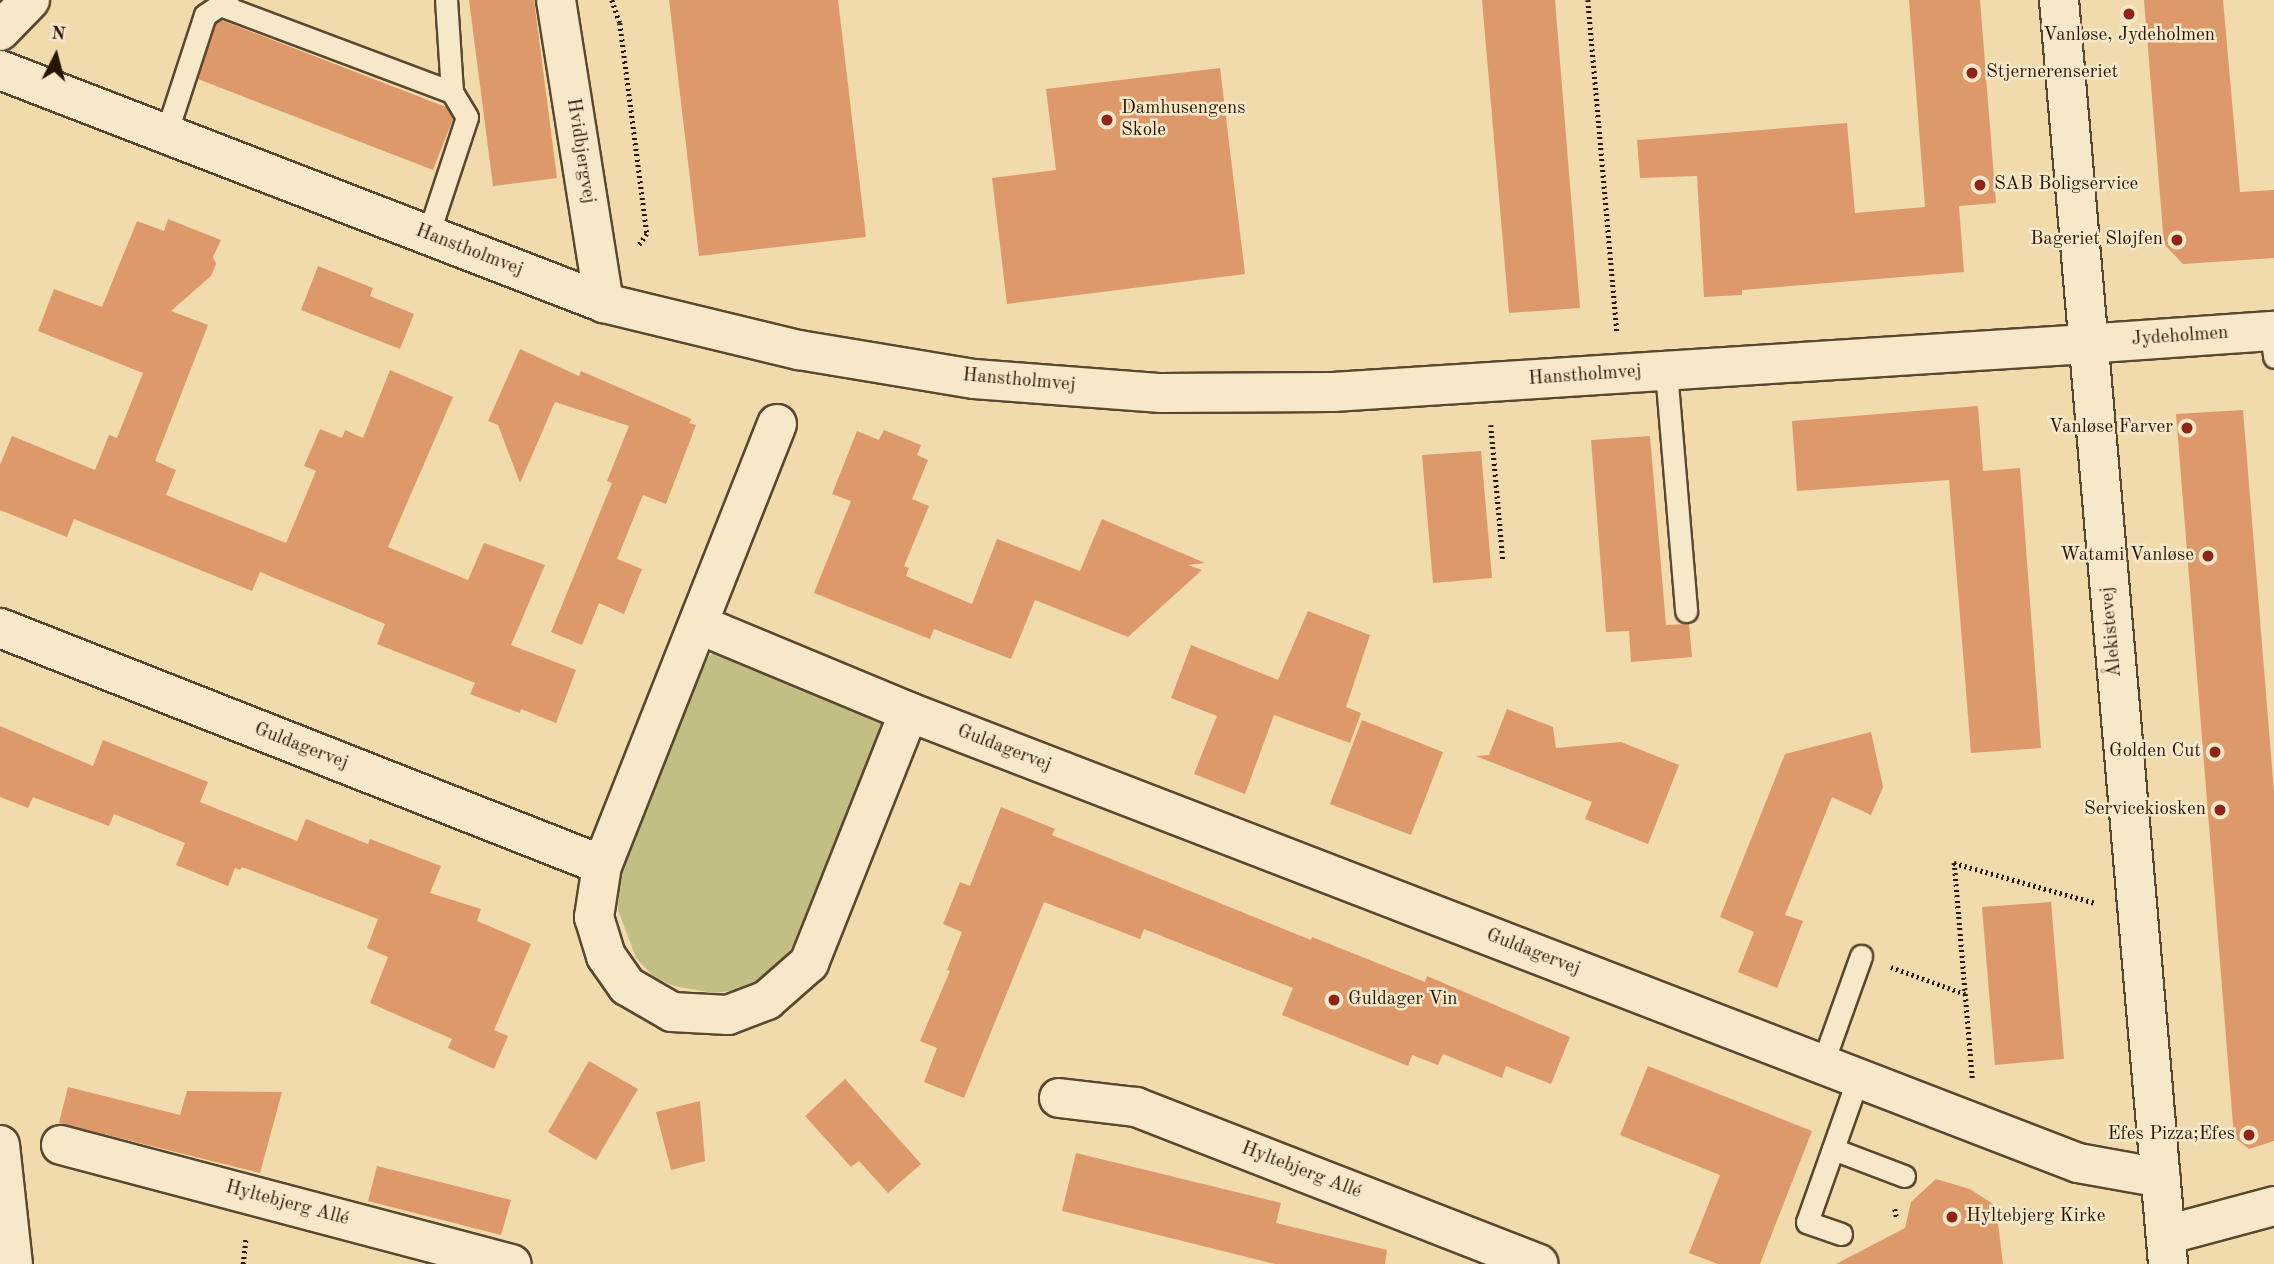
<!DOCTYPE html>
<html>
<head>
<meta charset="utf-8">
<style>
  body { margin:0 }
  #map { position:relative; width:2274px; height:1264px; overflow:hidden; background:#f1dbac; font-family:"Old Standard TT",serif }
  div>[style] { position:absolute }
  .green>* { inset:0; background:#c2be84 }
  .building>* { inset:0; background:#dd9969 }
  .path>* { height:4.5px; margin-top:-2.25px; transform-origin:0; background:repeating-linear-gradient(90deg,#261605 0 2px,transparent 0 5.5px) }
  .roads { filter:drop-shadow(2px 0 #59472f) drop-shadow(-2px 0 #59472f) drop-shadow(0 2px #59472f) drop-shadow(0 -2px #59472f) }
  .lane>* { height:21px; margin:-10.5px; padding:0 10.5px; transform-origin:10.5px; border-radius:10.5px; background:#f6e8c9 }
  .street>* { height:38px; margin:-19px; padding:0 19px; transform-origin:19px; border-radius:19px; background:#f6e8c9 }
  .secondary>* { height:38px; margin:-19px; padding:0 19px; transform-origin:19px; border-radius:19px; background:#f6e8c9 }
  .dots>* { width:19px; height:19px; translate:-50% -50%; box-sizing:border-box; border:4px solid #f6e8c9; border-radius:50% }
  span { translate:-50% -50%; white-space:nowrap; text-align:center; line-height:1.15; -webkit-text-stroke:5px #f6e8c9; paint-order:stroke }
  .poi-label { font-size:19px; color:#261605 }
  .left { translate:0 -50%; text-align:left }
  .right { translate:-100% -50%; text-align:right }
  .street-label { font-size:19px; color:#261605 }
  .north { position:absolute; left:21px; top:21px; width:70px; height:70px; -webkit-text-stroke:5px #f6e8c9; paint-order:stroke; rotate:6deg; font-size:19px; font-weight:700; line-height:28px; text-align:center; color:#261605 }
  .north::after { content:''; display:block; margin:auto; width:24px; height:32px; background:#261605; clip-path:polygon(50% 0,100% 100%,50% 72%,0 100%) }
</style>
</head>
<body>
<div id="map">
  <div class="green">
    <i style="clip-path:polygon(725px 651px,882px 720px,880px 730px,795px 942px,780px 965px,760px 980px,739px 990px,713px 993px,674px 986px,653px 976px,636px 958px,618px 910px,619px 880px,629px 850px,703px 664px,710px 655px)"></i>
  </div>
  <div class="building">
    <i style="clip-path:polygon(469px 0,534px 0,557px 178px,493px 186px)"></i>
    <i style="clip-path:polygon(669px 0,838px 0,866px 237px,699px 256px)"></i>
    <i style="clip-path:polygon(1482px 0,1555px 0,1580px 308px,1509px 313px)"></i>
    <i style="clip-path:polygon(1909px 0,1980px 0,1996px 203px,1959px 206px,1964px 272px,1742px 290px,1742px 295px,1704px 297px,1697px 176px,1640px 178px,1637px 140px,1847px 123px,1855px 213px,1925px 207px)"></i>
    <i style="clip-path:polygon(2144px 0,2223px 0,2240px 192px,2274px 190px,2274px 258px,2183px 264px,2164px 244px)"></i>
    <i style="clip-path:polygon(221px 20px,446px 107px,453px 119px,433px 170px,198px 79px,216px 23px)"></i>
    <i style="clip-path:polygon(1220px 68px,1245px 274px,1007px 304px,992px 178px,1056px 170px,1046px 89px)"></i>
    <i style="clip-path:polygon(168px 219px,221px 240px,213px 257px,216px 264px,211px 276px,171px 311px,208px 325px,155px 461px,176px 470px,166px 495px,286px 543px,316px 471px,304px 466px,320px 429px,342px 438px,345px 430px,363px 438px,390px 370px,453px 397px,388px 547px,468px 580px,484px 543px,545px 565px,511px 645px,576px 670px,556px 723px,521px 709px,520px 713px,470px 694px,475px 683px,377px 644px,385px 624px,260px 572px,252px 591px,74px 519px,67px 537px,0 510px,0 465px,12px 436px,95px 470px,109px 435px,117px 438px,143px 373px,38px 331px,54px 289px,102px 307px,137px 221px,164px 231px)"></i>
    <i style="clip-path:polygon(318px 266px,373px 288px,370px 296px,414px 314px,400px 349px,301px 310px)"></i>
    <i style="clip-path:polygon(520px 349px,579px 376px,581px 371px,687px 417px,691px 419px,689px 423px,696px 425px,666px 504px,643px 495px,617px 559px,642px 569px,624px 614px,599px 603px,582px 645px,551px 632px,612px 483px,607px 481px,629px 426px,555px 402px,520px 483px,498px 425px,488px 421px)"></i>
    <i style="clip-path:polygon(1978px 406px,1983px 471px,2020px 468px,2041px 748px,1971px 753px,1949px 480px,1797px 491px,1792px 421px)"></i>
    <i style="clip-path:polygon(2243px 410px,2274px 792px,2274px 1141px,2249px 1149px,2234px 1137px,2176px 414px)"></i>
    <i style="clip-path:polygon(884px 430px,921px 445px,917px 455px,928px 460px,912px 499px,929px 506px,904px 566px,909px 568px,906px 576px,972px 604px,997px 539px,1080px 571px,1102px 519px,1205px 563px,1188px 565px,1202px 570px,1128px 637px,1035px 600px,1011px 659px,934px 629px,930px 639px,814px 593px,851px 501px,832px 494px,857px 431px,879px 440px)"></i>
    <i style="clip-path:polygon(1650px 436px,1666px 625px,1689px 624px,1692px 657px,1631px 662px,1629px 631px,1606px 632px,1591px 440px)"></i>
    <i style="clip-path:polygon(1481px 451px,1492px 578px,1433px 583px,1422px 455px)"></i>
    <i style="clip-path:polygon(1308px 611px,1370px 635px,1346px 707px,1361px 713px,1350px 743px,1274px 715px,1245px 794px,1194px 774px,1217px 716px,1171px 698px,1191px 645px,1278px 680px)"></i>
    <i style="clip-path:polygon(1507px 709px,1553px 727px,1556px 748px,1621px 742px,1679px 765px,1648px 844px,1585px 819px,1592px 802px,1476px 756px,1489px 755px)"></i>
    <i style="clip-path:polygon(1362px 720px,1443px 752px,1411px 835px,1330px 804px)"></i>
    <i style="clip-path:polygon(0 726px,93px 766px,103px 740px,208px 782px,200px 802px,297px 841px,306px 819px,368px 844px,370px 839px,441px 866px,430px 893px,481px 909px,477px 921px,531px 944px,494px 1030px,508px 1036px,494px 1069px,448px 1048px,452px 1039px,370px 1003px,388px 957px,367px 948px,378px 919px,242px 867px,240px 870px,235px 868px,228px 886px,176px 865px,185px 843px,114px 814px,109px 826px,33px 797px,28px 808px,0 797px)"></i>
    <i style="clip-path:polygon(1871px 732px,1883px 787px,1871px 815px,1832px 797px,1785px 915px,1803px 921px,1777px 988px,1738px 972px,1754px 932px,1720px 917px,1785px 754px)"></i>
    <i style="clip-path:polygon(1001px 807px,1055px 829px,1052px 835px,1311px 940px,1312px 937px,1425px 982px,1427px 976px,1570px 1037px,1551px 1084px,1506px 1066px,1502px 1078px,1443px 1054px,1438px 1065px,1412px 1055px,1408px 1066px,1282px 1015px,1293px 988px,1144px 929px,1140px 939px,1044px 902px,964px 1098px,924px 1082px,937px 1048px,920px 1041px,950px 971px,947px 970px,962px 932px,943px 924px,960px 882px,970px 886px)"></i>
    <i style="clip-path:polygon(2051px 902px,2064px 1059px,1995px 1065px,1982px 907px)"></i>
    <i style="clip-path:polygon(589px 1061px,638px 1089px,596px 1160px,548px 1132px)"></i>
    <i style="clip-path:polygon(1648px 1066px,1812px 1131px,1760px 1264px,1718px 1264px,1689px 1253px,1720px 1175px,1620px 1135px)"></i>
    <i style="clip-path:polygon(845px 1079px,921px 1164px,888px 1193px,859px 1161px,851px 1167px,805px 1116px)"></i>
    <i style="clip-path:polygon(68px 1087px,180px 1115px,187px 1091px,282px 1092px,260px 1173px,59px 1123px)"></i>
    <i style="clip-path:polygon(700px 1101px,705px 1161px,671px 1170px,656px 1112px)"></i>
    <i style="clip-path:polygon(1076px 1153px,1281px 1203px,1276px 1223px,1387px 1250px,1385px 1264px,1275px 1264px,1062px 1211px)"></i>
    <i style="clip-path:polygon(377px 1166px,511px 1200px,501px 1235px,368px 1201px)"></i>
    <i style="clip-path:polygon(1936px 1179px,1970px 1189px,1996px 1206px,2003px 1264px,1836px 1264px,1905px 1228px,1911px 1202px)"></i>
  </div>
  <div class="path">
    <i style="left:612px;top:0;width:24px;rotate:71deg"></i>
    <i style="left:620px;top:23px;width:213px;rotate:82.7deg"></i>
    <i style="left:647px;top:234px;width:14px;rotate:126deg"></i>
    <i style="left:1588px;top:0;width:332px;rotate:85deg"></i>
    <i style="left:1491px;top:425px;width:136px;rotate:84.9deg"></i>
    <i style="left:1891px;top:967px;width:79px;rotate:20deg"></i>
    <i style="left:1972px;top:1078px;width:216px;rotate:-94.8deg"></i>
    <i style="left:1954px;top:863px;width:147px;rotate:15.8deg"></i>
    <i style="left:1895px;top:1209px;width:10px;rotate:79deg"></i>
    <i style="left:243px;top:1264px;width:27px;rotate:-84deg"></i>
  </div>
  <div class="roads">
    <div class="lane">
      <i style="left:220px;top:5px;width:248px;rotate:20.6deg"></i>
      <i style="left:452px;top:92px;width:92px;rotate:-93.7deg"></i>
      <i style="left:166px;top:134px;width:125px;rotate:-71.9deg"></i>
      <i style="left:205px;top:15px;width:27px;rotate:-34deg"></i>
      <i style="left:428px;top:235px;width:124px;rotate:-71.7deg"></i>
      <i style="left:467px;top:117px;width:29px;rotate:-121deg"></i>
      <i style="left:2271px;top:331px;width:26px;rotate:83deg"></i>
      <i style="left:1666px;top:371px;width:241px;rotate:85.2deg"></i>
      <i style="left:1822px;top:1065px;width:116px;rotate:-70.3deg"></i>
      <i style="left:1833px;top:1149px;width:76px;rotate:20.8deg"></i>
      <i style="left:1841px;top:1234px;width:36px;rotate:-161deg"></i>
      <i style="left:1807px;top:1222px;width:153px;rotate:-70.5deg"></i>
    </div>
    <div class="street">
      <i style="left:556px;top:0;width:307px;rotate:81deg"></i>
      <i style="left:0;top:31px;width:43px;rotate:-45.9deg"></i>
      <i style="left:0;top:70px;width:647px;rotate:21.09deg"></i>
      <i style="left:604px;top:303px;width:201px;rotate:13.6deg"></i>
      <i style="left:799px;top:350px;width:177px;rotate:9.4deg"></i>
      <i style="left:974px;top:379px;width:188px;rotate:4.3deg"></i>
      <i style="left:1161px;top:393px;width:172px;rotate:-0.3deg"></i>
      <i style="left:1333px;top:392px;width:755px;rotate:-3.65deg"></i>
      <i style="left:777px;top:424px;width:474px;rotate:111.6deg"></i>
      <i style="left:602px;top:865px;width:53px;rotate:98.7deg"></i>
      <i style="left:594px;top:917px;width:41px;rotate:72.9deg"></i>
      <i style="left:606px;top:956px;width:37px;rotate:55deg"></i>
      <i style="left:627px;top:986px;width:52px;rotate:30deg"></i>
      <i style="left:672px;top:1012px;width:56px;rotate:3.1deg"></i>
      <i style="left:728px;top:1015px;width:42px;rotate:-21deg"></i>
      <i style="left:767px;top:1000px;width:56px;rotate:-41.4deg"></i>
      <i style="left:809px;top:963px;width:270px;rotate:-68.3deg"></i>
      <i style="left:700px;top:625px;width:226px;rotate:22.6deg"></i>
      <i style="left:909px;top:712px;width:1253px;rotate:21.1deg"></i>
      <i style="left:2078px;top:1163px;width:84px;rotate:10.2deg"></i>
      <i style="left:0;top:628px;width:647px;rotate:21.49deg"></i>
      <i style="left:1059px;top:1098px;width:78px;rotate:6.7deg"></i>
      <i style="left:1136px;top:1107px;width:432px;rotate:21.3deg"></i>
      <i style="left:0;top:1145px;width:120px;rotate:83.8deg"></i>
      <i style="left:61px;top:1145px;width:466px;rotate:14.8deg"></i>
      <i style="left:2166px;top:1235px;width:112px;rotate:-15deg"></i>
    </div>
    <div class="secondary">
      <i style="left:2059px;top:0;width:1269px;rotate:85.07deg"></i>
      <i style="left:2086px;top:344px;width:188px;rotate:-4deg"></i>
    </div>
  </div>
  <div class="dots">
    <i style="left:2129px;top:14px;background:#8f2418"></i>
    <i style="left:1972px;top:73px;background:#8f2418"></i>
    <i style="left:1107px;top:120px;background:#8f2418"></i>
    <i style="left:1980px;top:185px;background:#8f2418"></i>
    <i style="left:2177px;top:240px;background:#8f2418"></i>
    <i style="left:2187px;top:428px;background:#8f2418"></i>
    <i style="left:2208px;top:556px;background:#8f2418"></i>
    <i style="left:2215px;top:752px;background:#8f2418"></i>
    <i style="left:2220px;top:810px;background:#8f2418"></i>
    <i style="left:1334px;top:1000px;background:#8f2418"></i>
    <i style="left:2249px;top:1135px;background:#8f2418"></i>
    <i style="left:1952px;top:1217px;background:#8f2418"></i>
  </div>
  <div class="poi-label">
    <span style="left:2129px;top:36px">Vanløse, Jydeholmen</span>
    <span class="left" style="left:1986px;top:73px">Stjernerenseriet</span>
    <span class="left" style="left:1121px;top:120px">Damhusengens<br>Skole</span>
    <span class="left" style="left:1994px;top:185px">SAB Boligservice</span>
    <span class="right" style="left:2163px;top:240px">Bageriet Sløjfen</span>
    <span class="right" style="left:2173px;top:428px">Vanløse Farver</span>
    <span class="right" style="left:2194px;top:556px">Watami Vanløse</span>
    <span class="right" style="left:2201px;top:752px">Golden Cut</span>
    <span class="right" style="left:2206px;top:810px">Servicekiosken</span>
    <span class="left" style="left:1348px;top:1000px">Guldager Vin</span>
    <span class="right" style="left:2235px;top:1135px">Efes Pizza;Efes</span>
    <span class="left" style="left:1966px;top:1217px">Hyltebjerg Kirke</span>
  </div>
  <div class="street-label">
    <span style="left:580px;top:151px;rotate:81deg">Hvidbjergvej</span>
    <span style="left:469px;top:251px;rotate:21deg">Hanstholmvej</span>
    <span style="left:2180px;top:337px;rotate:-4deg">Jydeholmen</span>
    <span style="left:1585px;top:376px;rotate:-4deg">Hanstholmvej</span>
    <span style="left:1019px;top:381px;rotate:5deg">Hanstholmvej</span>
    <span style="left:2112px;top:632px;rotate:-95deg">Ålekistevej</span>
    <span style="left:301px;top:747px;rotate:21deg">Guldagervej</span>
    <span style="left:1004px;top:749px;rotate:21deg">Guldagervej</span>
    <span style="left:1533px;top:953px;rotate:21deg">Guldagervej</span>
    <span style="left:1301px;top:1171px;rotate:21deg">Hyltebjerg Allé</span>
    <span style="left:287px;top:1204px;rotate:15deg">Hyltebjerg Allé</span>
  </div>
  <div class="north">N</div>
</div>
</body>
</html>
